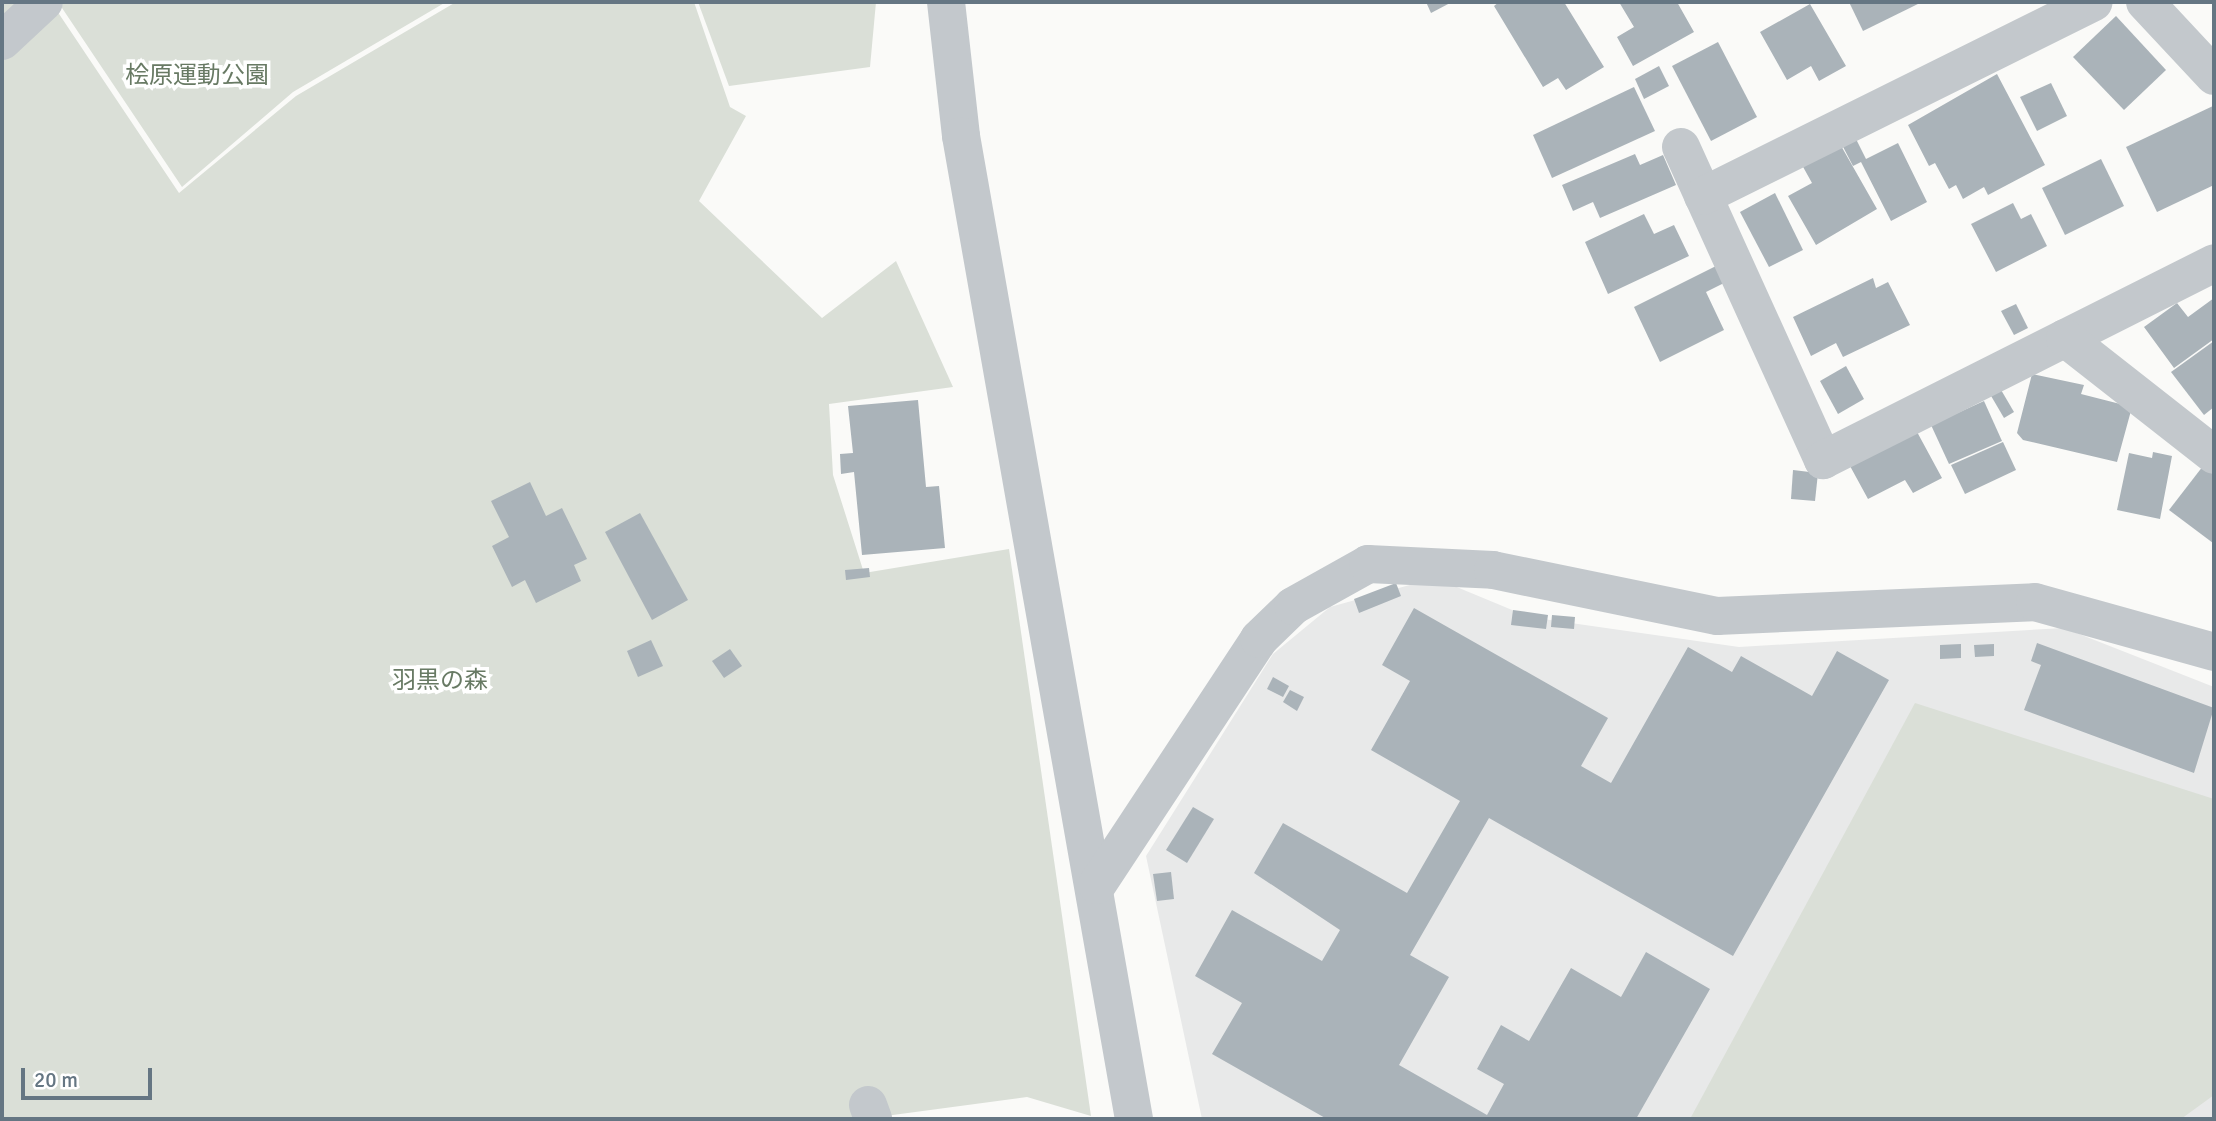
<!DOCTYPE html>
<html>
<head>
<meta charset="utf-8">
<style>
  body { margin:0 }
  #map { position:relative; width:2216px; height:1121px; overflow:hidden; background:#fafaf8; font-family:Signika,"Noto Sans JP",sans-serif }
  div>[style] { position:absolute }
  .built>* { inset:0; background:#e8e9e9 }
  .green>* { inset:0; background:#dadfd7 }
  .building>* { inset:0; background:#aab3b9 }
  .minor>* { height:38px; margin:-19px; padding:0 19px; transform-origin:19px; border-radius:19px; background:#c3c8cc }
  span { translate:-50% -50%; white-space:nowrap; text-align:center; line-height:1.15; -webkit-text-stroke:7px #fff; paint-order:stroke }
  .park-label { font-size:24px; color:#687a64 }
  .frame { position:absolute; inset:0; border:4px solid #657683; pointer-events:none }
  .scale { position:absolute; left:21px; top:1068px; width:131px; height:32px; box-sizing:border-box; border:4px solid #657683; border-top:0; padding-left:9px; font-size:21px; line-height:24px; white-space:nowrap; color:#657683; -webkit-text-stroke:5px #fff; paint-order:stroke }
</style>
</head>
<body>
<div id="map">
  <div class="built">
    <i style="clip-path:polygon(1435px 578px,1529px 617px,1739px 647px,2064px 628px,2214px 687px,2214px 1119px,1202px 1119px,1146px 856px,1273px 654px,1330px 607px)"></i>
  </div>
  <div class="green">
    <i style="clip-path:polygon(2px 2px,51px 2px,179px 193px,296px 96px,456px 2px,694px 2px,730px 107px,746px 116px,699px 201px,822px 318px,896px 261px,953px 387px,829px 404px,833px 475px,864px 573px,1009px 549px,1091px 1116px,1027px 1097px,863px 1119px,2px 1119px)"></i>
    <i style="clip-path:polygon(58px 2px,446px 2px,293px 92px,182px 187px)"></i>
    <i style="clip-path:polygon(698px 2px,876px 2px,870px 67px,729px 86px)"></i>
    <i style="clip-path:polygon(1915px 703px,2214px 799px,2214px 1095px,2181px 1119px,1690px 1119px)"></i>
  </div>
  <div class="building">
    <i style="clip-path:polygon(1426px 2px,1452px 2px,1431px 13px)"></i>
    <i style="clip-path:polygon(1499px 2px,1564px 2px,1604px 67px,1566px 90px,1558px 78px,1543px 87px,1494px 6px)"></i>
    <i style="clip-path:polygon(1619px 2px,1677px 2px,1694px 32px,1633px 66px,1617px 37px,1634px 27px)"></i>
    <i style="clip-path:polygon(1849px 2px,1922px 2px,1863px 31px)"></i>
    <i style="clip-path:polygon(1810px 4px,1846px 66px,1819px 81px,1811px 66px,1787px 80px,1760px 32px)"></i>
    <i style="clip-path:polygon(2116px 16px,2166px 70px,2124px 110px,2073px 57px)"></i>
    <i style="clip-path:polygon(1718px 42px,1757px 117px,1711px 141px,1672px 66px)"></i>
    <i style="clip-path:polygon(1659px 66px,1669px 86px,1644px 99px,1635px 79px)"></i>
    <i style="clip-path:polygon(1997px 74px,2045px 165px,1988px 195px,1984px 187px,1963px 199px,1956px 185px,1949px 189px,1935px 163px,1929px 166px,1908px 125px)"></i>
    <i style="clip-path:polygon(2051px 83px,2067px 116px,2037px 131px,2020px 97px)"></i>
    <i style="clip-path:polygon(1634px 87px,1655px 131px,1552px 178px,1533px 135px)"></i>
    <i style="clip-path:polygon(2213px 106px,2214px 185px,2157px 212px,2126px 147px)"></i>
    <i style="clip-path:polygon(1853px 133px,1866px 159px,1898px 143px,1927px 202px,1891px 221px,1861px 162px,1853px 166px,1840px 141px)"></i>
    <i style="clip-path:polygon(1840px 144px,1877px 209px,1816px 245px,1788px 196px,1812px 183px,1802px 165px)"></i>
    <i style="clip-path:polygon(1635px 154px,1640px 165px,1663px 155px,1676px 185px,1600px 218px,1593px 202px,1573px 211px,1562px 185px)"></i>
    <i style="clip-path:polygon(2101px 159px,2124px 206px,2065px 235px,2042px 188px)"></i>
    <i style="clip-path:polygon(1775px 193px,1803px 250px,1769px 267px,1740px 212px)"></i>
    <i style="clip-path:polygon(2013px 203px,2021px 219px,2031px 214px,2047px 246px,1996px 272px,1971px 224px)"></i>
    <i style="clip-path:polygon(1644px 214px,1654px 234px,1674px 225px,1689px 256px,1608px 294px,1585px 242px)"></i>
    <i style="clip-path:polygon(1716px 266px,1724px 283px,1706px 292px,1724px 330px,1660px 362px,1634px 307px)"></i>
    <i style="clip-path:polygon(1873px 278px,1876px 288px,1888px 282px,1910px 325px,1843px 357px,1836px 343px,1811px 356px,1793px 317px)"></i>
    <i style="clip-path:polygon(2214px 298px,2214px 339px,2174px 368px,2144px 327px,2177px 303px,2188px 317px)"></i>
    <i style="clip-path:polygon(2016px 304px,2028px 328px,2014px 335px,2001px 311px)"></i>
    <i style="clip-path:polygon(2214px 341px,2214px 407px,2204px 415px,2171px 372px)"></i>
    <i style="clip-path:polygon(1846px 366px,1864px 399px,1838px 414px,1820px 381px)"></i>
    <i style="clip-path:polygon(2032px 374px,2084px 385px,2081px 394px,2132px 407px,2117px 462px,2023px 440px,2017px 433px)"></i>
    <i style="clip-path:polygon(1997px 383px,2014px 412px,2004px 418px,1987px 389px)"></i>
    <i style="clip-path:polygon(918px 400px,926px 487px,939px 486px,945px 548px,862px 555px,854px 472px,841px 474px,840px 454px,853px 453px,848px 406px)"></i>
    <i style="clip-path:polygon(1984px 401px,2002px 441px,1949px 464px,1931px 425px)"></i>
    <i style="clip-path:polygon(1916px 430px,1942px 478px,1913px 493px,1905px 480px,1868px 499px,1850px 466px)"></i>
    <i style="clip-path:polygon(2003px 442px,2016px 470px,1965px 494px,1951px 465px)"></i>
    <i style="clip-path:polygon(2153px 452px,2172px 456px,2160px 519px,2117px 510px,2129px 453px,2152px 458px)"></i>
    <i style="clip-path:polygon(2203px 466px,2214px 475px,2213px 543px,2169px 510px)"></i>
    <i style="clip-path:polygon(1793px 470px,1818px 473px,1815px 501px,1791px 499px)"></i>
    <i style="clip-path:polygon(530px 482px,546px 516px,562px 508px,587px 559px,574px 565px,581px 581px,536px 603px,525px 580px,512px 587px,492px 546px,509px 537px,491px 501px)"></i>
    <i style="clip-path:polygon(640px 513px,688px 600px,652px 620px,605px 532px)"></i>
    <i style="clip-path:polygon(869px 568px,870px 577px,846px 580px,845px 570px)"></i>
    <i style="clip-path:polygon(1396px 583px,1401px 596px,1359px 613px,1354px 599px)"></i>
    <i style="clip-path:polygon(1414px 608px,1608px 718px,1581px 766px,1611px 783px,1688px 647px,1732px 672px,1741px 656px,1812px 696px,1837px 651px,1889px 680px,1733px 956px,1489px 818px,1410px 955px,1449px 977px,1399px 1065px,1487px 1115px,1504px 1084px,1477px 1069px,1501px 1025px,1529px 1041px,1571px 968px,1621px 997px,1646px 952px,1710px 989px,1636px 1119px,1327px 1119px,1212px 1054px,1242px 1003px,1195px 976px,1232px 910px,1322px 961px,1340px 930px,1254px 873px,1283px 823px,1407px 893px,1460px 801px,1371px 750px,1410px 681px,1382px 665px)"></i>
    <i style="clip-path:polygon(1513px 610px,1548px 615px,1546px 629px,1511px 625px)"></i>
    <i style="clip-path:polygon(1552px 615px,1575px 617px,1574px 629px,1551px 627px)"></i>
    <i style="clip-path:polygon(651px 640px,663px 666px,638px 677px,627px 651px)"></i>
    <i style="clip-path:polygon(2037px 643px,2214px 708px,2194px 773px,2024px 710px,2041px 665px,2031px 661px)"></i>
    <i style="clip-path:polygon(1961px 644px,1961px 658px,1940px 659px,1940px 645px)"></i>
    <i style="clip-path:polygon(1994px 644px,1994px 656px,1975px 657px,1974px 645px)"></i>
    <i style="clip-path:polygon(730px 649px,742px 666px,724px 678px,712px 661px)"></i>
    <i style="clip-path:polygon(1273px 677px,1289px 686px,1283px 697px,1267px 689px)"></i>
    <i style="clip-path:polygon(1290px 690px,1304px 697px,1297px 711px,1283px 702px)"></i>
    <i style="clip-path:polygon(1193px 807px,1214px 819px,1187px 863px,1166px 850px)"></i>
    <i style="clip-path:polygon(1171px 872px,1174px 899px,1157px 901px,1153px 874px)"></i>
  </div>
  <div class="minor">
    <i style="left:946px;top:2px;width:135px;rotate:83.6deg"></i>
    <i style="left:961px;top:136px;width:998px;rotate:80.02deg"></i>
    <i style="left:2145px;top:2px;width:101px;rotate:47deg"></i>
    <i style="left:2px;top:41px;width:57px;rotate:-42.9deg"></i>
    <i style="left:1681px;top:147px;width:344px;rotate:65.6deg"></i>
    <i style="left:1823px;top:460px;width:438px;rotate:-26.7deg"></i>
    <i style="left:1703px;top:196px;width:436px;rotate:-26.4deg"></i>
    <i style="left:2065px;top:338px;width:189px;rotate:38.1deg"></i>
    <i style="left:1097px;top:885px;width:295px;rotate:-56.6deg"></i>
    <i style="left:1259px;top:639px;width:47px;rotate:-44.1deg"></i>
    <i style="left:1293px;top:606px;width:86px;rotate:-29.2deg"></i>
    <i style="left:1368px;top:564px;width:125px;rotate:2.7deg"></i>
    <i style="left:1493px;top:570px;width:229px;rotate:11.6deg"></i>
    <i style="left:1717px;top:616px;width:318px;rotate:-2.5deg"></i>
    <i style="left:2035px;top:602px;width:186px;rotate:15.6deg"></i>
    <i style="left:868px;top:1105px;width:15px;rotate:70deg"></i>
  </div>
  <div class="park-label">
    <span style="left:197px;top:76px">桧原運動公園</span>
    <span style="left:440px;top:681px">羽黒の森</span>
  </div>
  <div class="frame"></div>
  <div class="scale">20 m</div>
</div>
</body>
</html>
